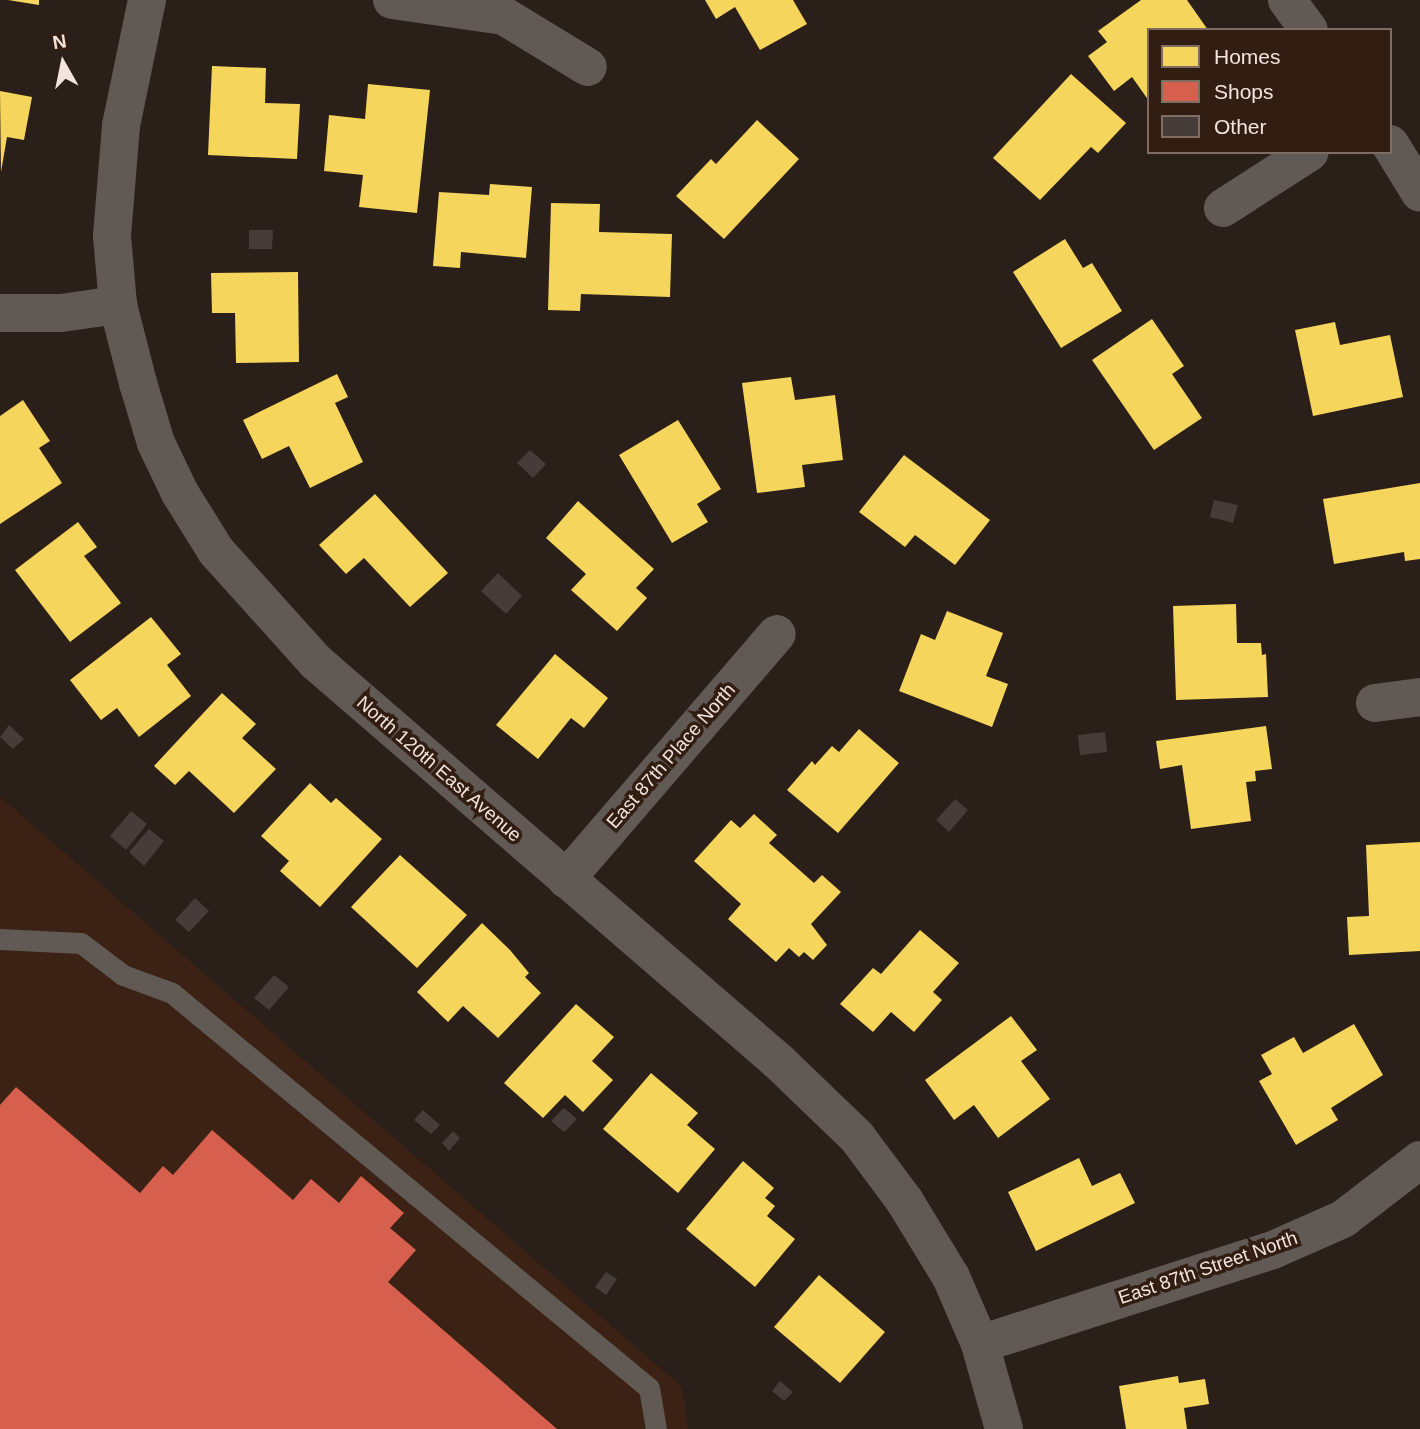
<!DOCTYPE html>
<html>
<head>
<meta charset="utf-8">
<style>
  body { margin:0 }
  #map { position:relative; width:1420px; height:1429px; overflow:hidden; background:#2b1f19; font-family:Arial,sans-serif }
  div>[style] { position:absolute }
  .built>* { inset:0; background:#3b2215 }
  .homes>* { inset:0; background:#f6d55c }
  .shops>* { inset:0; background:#d6604d }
  .building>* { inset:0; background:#463c39 }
  .lane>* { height:21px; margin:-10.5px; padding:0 10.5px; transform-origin:10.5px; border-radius:10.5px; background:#615954 }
  .street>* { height:38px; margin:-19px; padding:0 19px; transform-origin:19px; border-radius:19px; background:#615954 }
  span { translate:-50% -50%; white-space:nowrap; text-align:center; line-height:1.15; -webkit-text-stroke:7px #321d12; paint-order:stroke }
  .street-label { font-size:19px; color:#f2e4dc }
  .legend { position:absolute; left:1147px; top:28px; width:245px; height:126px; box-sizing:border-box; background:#321d12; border:2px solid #7f6d63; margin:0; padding:9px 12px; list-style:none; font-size:21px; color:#f2e4dc }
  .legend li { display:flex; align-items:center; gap:14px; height:35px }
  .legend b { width:35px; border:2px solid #7f6d63 }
  .north { position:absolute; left:28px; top:28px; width:70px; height:70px; -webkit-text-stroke:5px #321d12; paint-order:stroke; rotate:351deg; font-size:19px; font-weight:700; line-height:28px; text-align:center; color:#f2e4dc }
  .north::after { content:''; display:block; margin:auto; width:24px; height:32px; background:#f2e4dc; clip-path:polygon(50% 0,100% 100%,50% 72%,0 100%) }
</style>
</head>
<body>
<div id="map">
  <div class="built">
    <i style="clip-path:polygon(0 797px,682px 1387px,688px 1429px,0 1429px)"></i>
  </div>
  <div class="homes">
    <i style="clip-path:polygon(8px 0,39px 0,39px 5px)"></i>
    <i style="clip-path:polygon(705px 0,793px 0,807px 24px,760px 50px,735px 7px,716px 19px)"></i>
    <i style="clip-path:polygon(1141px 0,1187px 0,1208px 30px,1149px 30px,1149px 101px,1132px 77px,1114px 91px,1088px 56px,1107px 42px,1098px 31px)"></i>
    <i style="clip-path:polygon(212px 66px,266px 68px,265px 103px,300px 104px,297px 159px,208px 155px)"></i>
    <i style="clip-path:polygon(1071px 74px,1126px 123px,1098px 153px,1091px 147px,1040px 200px,993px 158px)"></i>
    <i style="clip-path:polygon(368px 84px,430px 90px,417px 213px,359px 207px,363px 175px,324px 171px,329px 115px,365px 119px)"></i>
    <i style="clip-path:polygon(0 91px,32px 97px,24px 140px,7px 137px,1px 172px)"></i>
    <i style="clip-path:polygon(757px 120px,799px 159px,724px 239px,676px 196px,711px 159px,716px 164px)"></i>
    <i style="clip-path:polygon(490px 184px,532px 187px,526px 258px,461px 252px,460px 268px,433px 266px,439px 192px,489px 195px)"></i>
    <i style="clip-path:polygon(551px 203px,600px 204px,599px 232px,672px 234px,670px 297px,581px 294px,580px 311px,548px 310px)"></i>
    <i style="clip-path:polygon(1065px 239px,1083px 268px,1092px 263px,1122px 311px,1061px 348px,1013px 272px)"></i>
    <i style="clip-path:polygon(298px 272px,299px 362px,236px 363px,235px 313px,212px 313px,211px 273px)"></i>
    <i style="clip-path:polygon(1152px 319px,1184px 366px,1172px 374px,1202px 418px,1154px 450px,1092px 360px)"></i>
    <i style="clip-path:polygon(1335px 322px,1340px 345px,1390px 335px,1403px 397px,1313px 416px,1295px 330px)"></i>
    <i style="clip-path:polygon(337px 374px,348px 397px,335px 403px,363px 462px,310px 488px,289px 446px,262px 459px,243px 420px)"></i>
    <i style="clip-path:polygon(791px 377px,795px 400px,835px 395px,843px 460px,802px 465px,805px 487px,757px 493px,742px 383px)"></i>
    <i style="clip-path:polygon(23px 400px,50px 441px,39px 448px,62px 483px,0 524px,0 416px)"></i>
    <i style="clip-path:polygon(678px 420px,721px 489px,697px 504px,708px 522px,672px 543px,619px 455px)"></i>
    <i style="clip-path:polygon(904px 455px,990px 520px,955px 565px,915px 535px,905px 547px,859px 512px)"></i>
    <i style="clip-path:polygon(1420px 483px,1420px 559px,1405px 561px,1404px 552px,1334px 564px,1323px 499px)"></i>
    <i style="clip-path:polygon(375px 494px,448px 573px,410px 607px,364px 558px,346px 574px,319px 545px)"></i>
    <i style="clip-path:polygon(578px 501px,654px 569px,636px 588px,647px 598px,617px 631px,571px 590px,586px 574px,546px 538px)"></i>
    <i style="clip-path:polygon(78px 522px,97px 547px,84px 556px,121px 603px,70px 642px,15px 570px)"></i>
    <i style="clip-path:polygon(1236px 604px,1237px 643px,1261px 643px,1262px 655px,1266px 654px,1268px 697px,1176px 700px,1173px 606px)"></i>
    <i style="clip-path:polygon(947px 611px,1003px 633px,986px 676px,1008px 684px,992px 727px,899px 691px,921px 634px,935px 640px)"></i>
    <i style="clip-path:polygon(151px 617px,181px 654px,167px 665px,191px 696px,139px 737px,117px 708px,101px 720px,70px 680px)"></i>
    <i style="clip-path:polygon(555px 654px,608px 698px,584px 728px,571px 718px,538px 759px,496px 725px)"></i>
    <i style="clip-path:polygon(222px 693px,256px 724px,242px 738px,276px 769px,234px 813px,189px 771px,175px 785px,154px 766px)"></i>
    <i style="clip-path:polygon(1266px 726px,1272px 769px,1255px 771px,1256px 781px,1246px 782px,1251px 821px,1191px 829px,1182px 765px,1160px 769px,1156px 741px)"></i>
    <i style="clip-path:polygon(859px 729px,899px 763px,838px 833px,787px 790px,812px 761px,815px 765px,832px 746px,839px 752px)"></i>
    <i style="clip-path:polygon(310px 783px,331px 803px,336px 798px,382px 839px,320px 907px,280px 871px,289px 861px,261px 836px)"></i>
    <i style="clip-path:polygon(754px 814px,777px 835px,769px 843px,814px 883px,822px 875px,841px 892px,811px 924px,827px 945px,813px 960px,804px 952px,799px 957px,789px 948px,776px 962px,728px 919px,741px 904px,694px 861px,731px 820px,740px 828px)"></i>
    <i style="clip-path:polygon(1420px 842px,1420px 951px,1349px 955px,1347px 917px,1369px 916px,1366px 845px)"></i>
    <i style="clip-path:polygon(400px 855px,467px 915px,417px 968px,351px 907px)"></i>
    <i style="clip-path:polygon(482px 923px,510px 950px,529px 973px,525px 977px,541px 993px,498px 1038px,463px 1006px,448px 1022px,417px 992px)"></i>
    <i style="clip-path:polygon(920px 930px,959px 963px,933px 992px,942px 1000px,914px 1032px,891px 1012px,873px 1032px,840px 1004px,873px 968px,881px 974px)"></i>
    <i style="clip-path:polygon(576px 1004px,614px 1037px,592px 1061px,613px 1080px,583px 1112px,565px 1095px,543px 1118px,504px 1083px)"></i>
    <i style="clip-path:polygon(1011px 1016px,1037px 1050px,1021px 1061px,1050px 1099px,998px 1138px,974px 1105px,954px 1120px,925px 1080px)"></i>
    <i style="clip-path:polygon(1354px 1024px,1383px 1075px,1331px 1108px,1338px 1120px,1296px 1145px,1259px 1081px,1272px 1074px,1261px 1055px,1294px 1037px,1303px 1053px)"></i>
    <i style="clip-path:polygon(651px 1073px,698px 1113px,687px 1125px,715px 1149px,678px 1193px,603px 1129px)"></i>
    <i style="clip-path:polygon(1079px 1158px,1092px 1186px,1120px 1173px,1135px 1203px,1036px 1251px,1008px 1192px)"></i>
    <i style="clip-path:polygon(743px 1161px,774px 1188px,765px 1198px,775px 1206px,767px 1216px,795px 1239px,755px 1287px,686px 1229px)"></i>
    <i style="clip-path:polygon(819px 1275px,885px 1332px,840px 1383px,774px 1327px)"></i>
    <i style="clip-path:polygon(1178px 1376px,1179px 1383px,1205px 1379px,1209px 1404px,1184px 1408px,1187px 1429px,1126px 1429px,1119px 1386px)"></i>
  </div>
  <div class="shops">
    <i style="clip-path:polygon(16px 1087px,140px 1193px,163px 1166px,173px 1175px,212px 1130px,293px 1200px,311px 1179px,339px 1203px,361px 1176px,404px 1213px,390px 1228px,416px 1250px,388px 1282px,557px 1429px,0 1429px,0 1105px)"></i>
  </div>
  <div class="building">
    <i style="clip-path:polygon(249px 230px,273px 230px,272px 249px,249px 249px)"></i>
    <i style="clip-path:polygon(530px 450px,546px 464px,533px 478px,517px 463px)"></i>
    <i style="clip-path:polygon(1214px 500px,1238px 505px,1233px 523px,1210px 517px)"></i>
    <i style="clip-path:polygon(498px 573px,522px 596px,506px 614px,481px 591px)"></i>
    <i style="clip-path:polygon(9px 725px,24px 739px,13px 749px,0 737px)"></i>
    <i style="clip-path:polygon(1105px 732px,1107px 752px,1080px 755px,1078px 735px)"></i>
    <i style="clip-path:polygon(955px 799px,968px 810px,949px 832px,936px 820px)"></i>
    <i style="clip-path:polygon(131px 811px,147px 824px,126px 850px,110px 836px)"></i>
    <i style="clip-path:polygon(149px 829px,164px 841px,144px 866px,129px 852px)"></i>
    <i style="clip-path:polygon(195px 898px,209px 911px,189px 932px,175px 920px)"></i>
    <i style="clip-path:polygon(274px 975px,289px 987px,269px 1010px,254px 998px)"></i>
    <i style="clip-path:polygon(564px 1108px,577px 1119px,564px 1132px,551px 1121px)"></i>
    <i style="clip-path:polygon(423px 1110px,440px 1125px,431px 1134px,414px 1120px)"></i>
    <i style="clip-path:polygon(453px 1131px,460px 1138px,449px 1151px,442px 1143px)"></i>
    <i style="clip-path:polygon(606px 1272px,617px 1279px,606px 1295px,595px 1287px)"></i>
    <i style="clip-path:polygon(780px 1381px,793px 1392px,784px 1401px,772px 1391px)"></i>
  </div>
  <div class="lane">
    <i style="left:0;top:939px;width:81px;rotate:2.8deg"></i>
    <i style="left:81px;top:943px;width:53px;rotate:37.3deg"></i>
    <i style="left:123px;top:975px;width:52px;rotate:20.2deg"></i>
    <i style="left:172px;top:993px;width:619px;rotate:39.63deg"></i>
    <i style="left:649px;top:1388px;width:42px;rotate:80.3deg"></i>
  </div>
  <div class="street">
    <i style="left:147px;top:0;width:129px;rotate:101.7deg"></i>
    <i style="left:121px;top:126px;width:110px;rotate:94.7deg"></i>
    <i style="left:112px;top:236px;width:69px;rotate:85deg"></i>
    <i style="left:118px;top:305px;width:81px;rotate:75.6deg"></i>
    <i style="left:138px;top:383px;width:63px;rotate:73.3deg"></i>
    <i style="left:156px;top:443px;width:55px;rotate:64.4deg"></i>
    <i style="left:180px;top:493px;width:68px;rotate:58.2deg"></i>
    <i style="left:216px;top:551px;width:149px;rotate:48deg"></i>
    <i style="left:316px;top:662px;width:610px;rotate:40.82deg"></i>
    <i style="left:778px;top:1061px;width:110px;rotate:43.9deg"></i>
    <i style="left:857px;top:1137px;width:79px;rotate:53.3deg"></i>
    <i style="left:904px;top:1200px;width:90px;rotate:58.6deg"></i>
    <i style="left:951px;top:1277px;width:73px;rotate:66.6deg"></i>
    <i style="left:980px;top:1344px;width:88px;rotate:74.2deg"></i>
    <i style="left:392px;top:0;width:113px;rotate:8.1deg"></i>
    <i style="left:504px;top:16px;width:98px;rotate:31.3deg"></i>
    <i style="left:1287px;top:0;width:37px;rotate:54deg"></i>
    <i style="left:1390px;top:144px;width:57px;rotate:58.5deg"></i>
    <i style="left:1223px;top:208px;width:103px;rotate:-32.8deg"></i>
    <i style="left:0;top:313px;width:61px"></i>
    <i style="left:61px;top:313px;width:58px;rotate:-8deg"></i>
    <i style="left:1375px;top:703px;width:45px;rotate:-7.6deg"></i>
    <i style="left:566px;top:879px;width:323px;rotate:-49.3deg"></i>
    <i style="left:980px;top:1344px;width:308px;rotate:-17.8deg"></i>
    <i style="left:1273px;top:1250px;width:77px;rotate:-23.9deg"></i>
    <i style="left:1343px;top:1219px;width:97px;rotate:-37.5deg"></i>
  </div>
  <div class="street-label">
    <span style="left:671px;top:756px;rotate:-49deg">East 87th Place North</span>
    <span style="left:439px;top:769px;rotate:41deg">North 120th East Avenue</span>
    <span style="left:1208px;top:1268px;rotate:-19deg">East 87th Street North</span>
  </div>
  <ul class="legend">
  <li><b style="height:19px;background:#f6d55c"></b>Homes</li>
  <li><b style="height:19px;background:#d6604d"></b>Shops</li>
  <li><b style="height:19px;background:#463c39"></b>Other</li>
  </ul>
  <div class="north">N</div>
</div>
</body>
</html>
